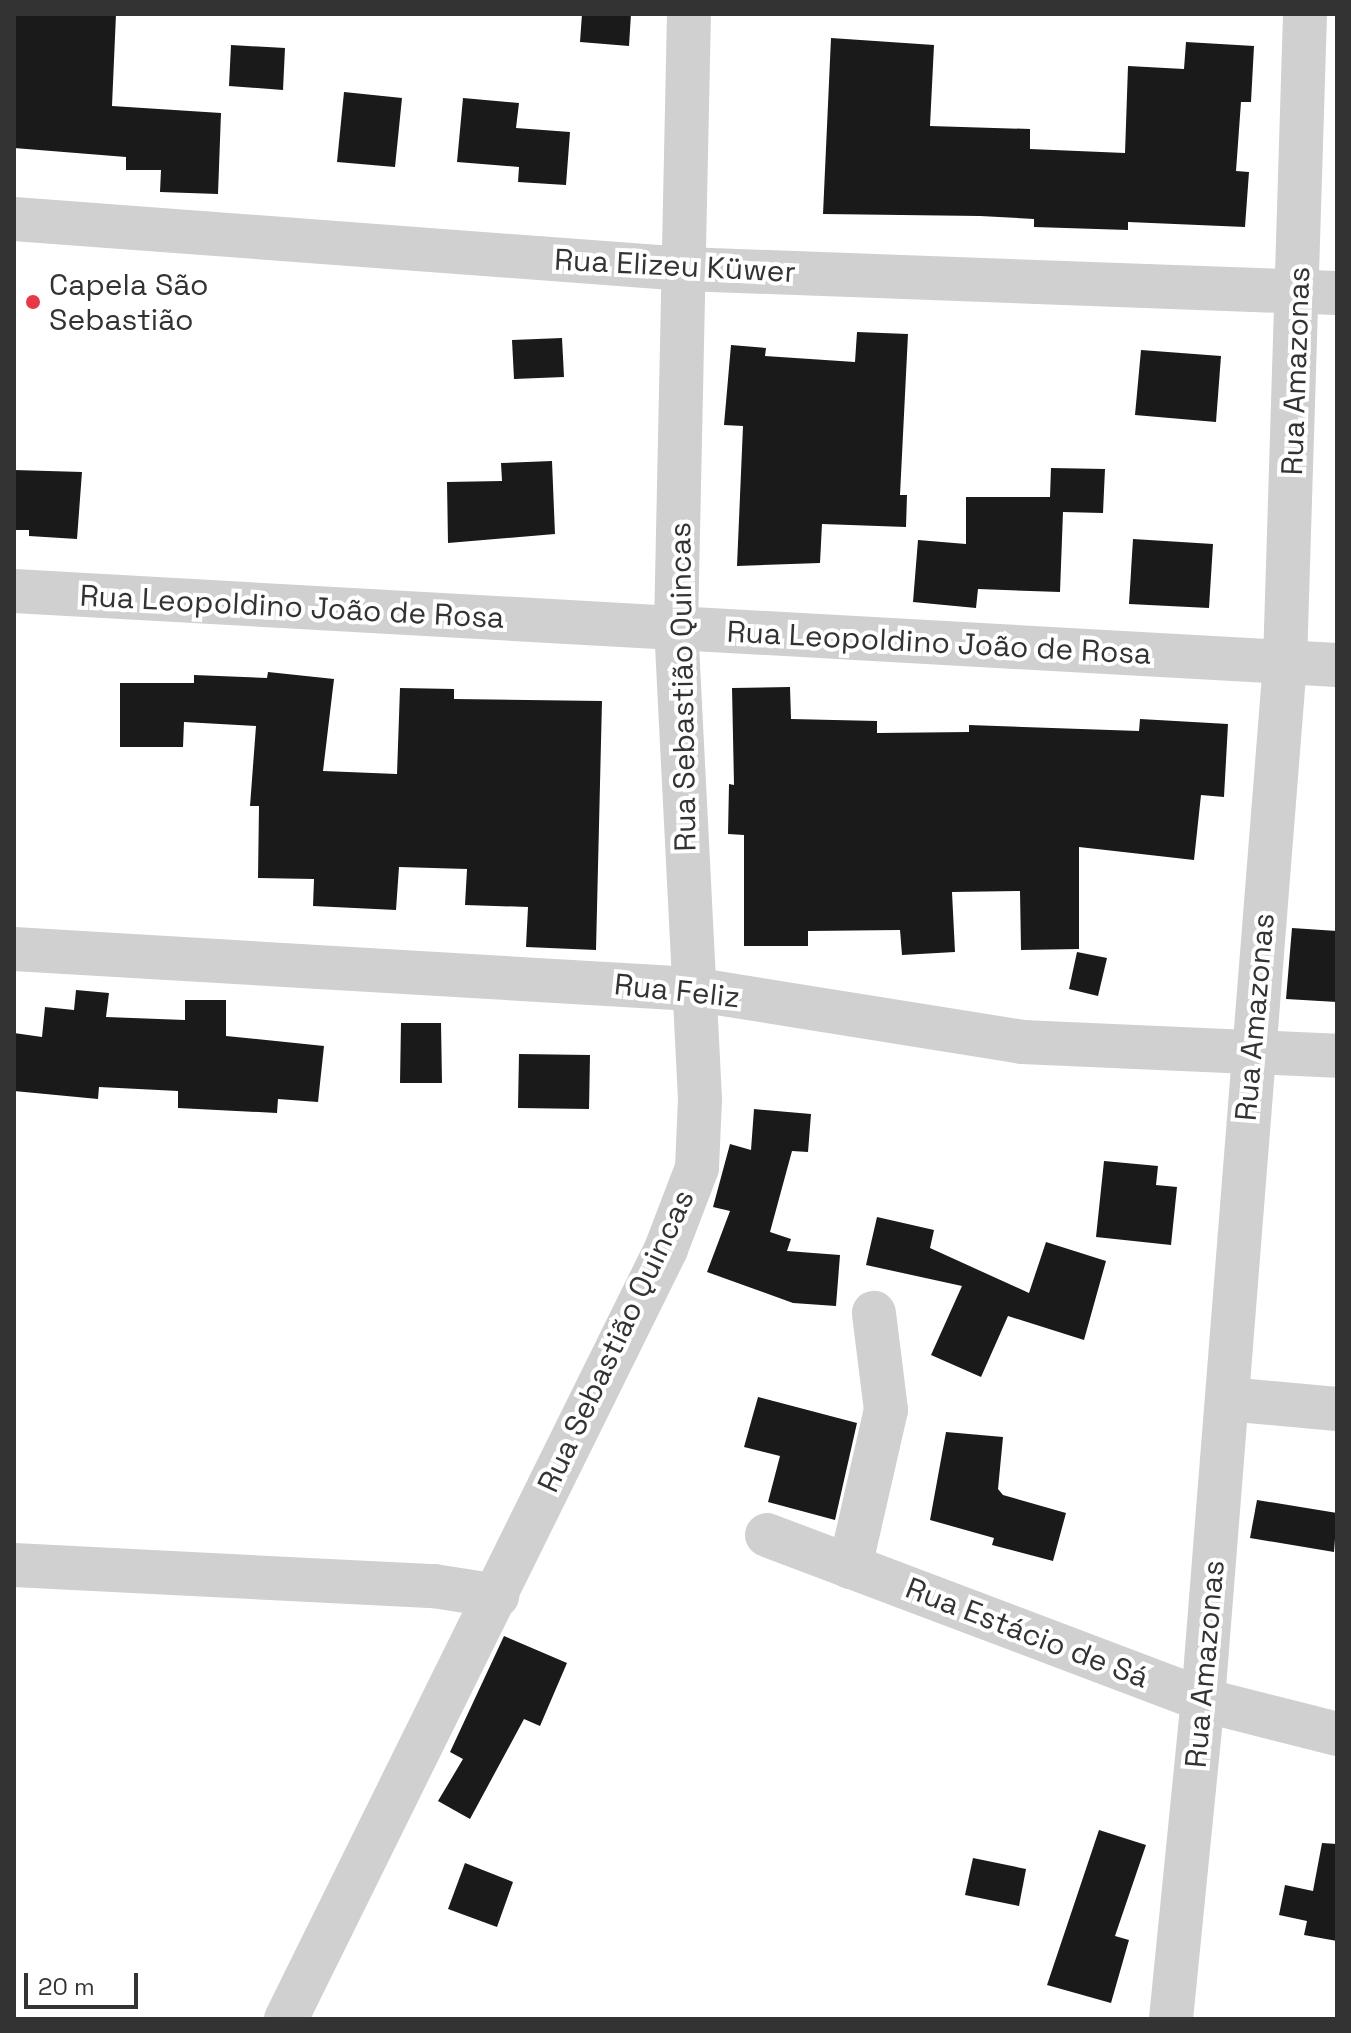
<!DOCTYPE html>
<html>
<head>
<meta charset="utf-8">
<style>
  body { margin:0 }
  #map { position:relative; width:1351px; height:2033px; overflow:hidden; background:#fff; font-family:"Space Grotesk",sans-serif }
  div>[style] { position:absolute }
  .building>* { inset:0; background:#1a1a1a }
  .minor>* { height:44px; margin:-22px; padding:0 22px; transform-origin:22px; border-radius:22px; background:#d0d0d0 }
  .dots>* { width:22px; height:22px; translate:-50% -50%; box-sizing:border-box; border:4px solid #fff; border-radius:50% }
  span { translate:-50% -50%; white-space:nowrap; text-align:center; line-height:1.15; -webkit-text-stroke:8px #fff; paint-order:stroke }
  .street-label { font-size:30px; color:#333 }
  .poi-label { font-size:30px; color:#333 }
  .left { translate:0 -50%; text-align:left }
  .frame { position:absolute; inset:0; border:16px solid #333; pointer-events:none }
  .scale { position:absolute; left:24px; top:1973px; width:114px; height:36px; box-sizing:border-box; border:4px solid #333; border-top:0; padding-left:10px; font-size:24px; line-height:28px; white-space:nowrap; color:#333; -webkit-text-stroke:6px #fff; paint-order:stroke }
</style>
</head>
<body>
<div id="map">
  <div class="building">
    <i style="clip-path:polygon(14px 14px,116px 14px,112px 106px,221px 113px,218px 194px,160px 192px,161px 170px,126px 170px,126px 157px,14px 148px)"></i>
    <i style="clip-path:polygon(582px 14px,631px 14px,629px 46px,580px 42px)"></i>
    <i style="clip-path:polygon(831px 38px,934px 45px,930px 126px,1030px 129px,1030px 149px,1125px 153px,1128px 66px,1184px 69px,1186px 42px,1254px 46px,1251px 102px,1241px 102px,1236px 171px,1249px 172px,1245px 227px,1128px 222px,1128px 230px,1034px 227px,1034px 219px,980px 216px,823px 214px)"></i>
    <i style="clip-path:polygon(231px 45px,285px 48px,283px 90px,229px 86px)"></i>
    <i style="clip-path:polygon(344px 92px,402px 98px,395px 167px,337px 162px)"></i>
    <i style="clip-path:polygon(463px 98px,519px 103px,516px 128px,570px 132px,566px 185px,518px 182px,519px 167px,457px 162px)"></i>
    <i style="clip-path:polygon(857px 332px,908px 334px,900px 495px,907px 495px,906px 527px,822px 524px,820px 563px,737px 566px,743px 426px,724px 425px,731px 345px,766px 348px,765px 356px,855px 362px)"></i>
    <i style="clip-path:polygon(562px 338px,564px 377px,514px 379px,512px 340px)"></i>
    <i style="clip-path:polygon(1141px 350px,1221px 356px,1216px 422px,1135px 415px)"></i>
    <i style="clip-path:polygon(552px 461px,555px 534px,448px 543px,447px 482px,502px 481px,501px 463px)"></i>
    <i style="clip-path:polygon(1051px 468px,1105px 469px,1103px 513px,1063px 512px,1060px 592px,978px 589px,976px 608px,913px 602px,918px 540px,966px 544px,966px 497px,1050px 497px)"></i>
    <i style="clip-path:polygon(14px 470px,82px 472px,77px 539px,29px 536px,29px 530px,14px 530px)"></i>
    <i style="clip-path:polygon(1133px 539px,1213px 544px,1209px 608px,1129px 604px)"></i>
    <i style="clip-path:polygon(268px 672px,334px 679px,323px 771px,397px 774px,400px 688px,454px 689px,454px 699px,602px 701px,596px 950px,526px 947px,528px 907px,465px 905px,467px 869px,399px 867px,396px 910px,313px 906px,314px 879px,258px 878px,259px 806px,250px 806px,256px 726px,184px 722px,183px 747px,120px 747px,120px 683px,194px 683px,194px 675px,267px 678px)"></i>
    <i style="clip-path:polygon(790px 687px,791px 719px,877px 721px,877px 733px,969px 732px,969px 725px,1139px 731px,1140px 719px,1228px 724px,1224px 797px,1201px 795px,1194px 860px,1079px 847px,1079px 949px,1021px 950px,1020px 891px,952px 892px,955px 952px,902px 955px,900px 930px,808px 931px,808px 946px,744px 946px,744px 835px,728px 834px,729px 784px,734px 785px,732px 688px)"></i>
    <i style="clip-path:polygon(1292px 928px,1337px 931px,1337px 1002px,1286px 999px)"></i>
    <i style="clip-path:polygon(1077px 952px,1107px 958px,1098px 996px,1069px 989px)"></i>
    <i style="clip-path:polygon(76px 990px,109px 993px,106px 1017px,185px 1020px,185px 1000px,226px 1000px,226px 1036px,324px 1046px,318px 1102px,278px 1099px,277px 1113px,178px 1108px,178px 1091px,99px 1087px,98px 1099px,14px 1091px,14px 1033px,42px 1037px,45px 1007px,74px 1010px)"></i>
    <i style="clip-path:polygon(401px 1023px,441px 1023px,442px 1083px,400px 1083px)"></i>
    <i style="clip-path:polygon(519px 1054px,590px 1055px,589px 1109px,518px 1108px)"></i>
    <i style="clip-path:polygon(754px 1109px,811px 1114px,808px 1152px,792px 1151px,770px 1232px,791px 1239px,787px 1251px,840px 1255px,836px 1306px,793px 1303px,707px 1272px,730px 1211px,713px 1207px,730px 1144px,751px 1150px)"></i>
    <i style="clip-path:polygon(1104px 1161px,1158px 1166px,1156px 1185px,1177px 1187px,1171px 1245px,1096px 1237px)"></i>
    <i style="clip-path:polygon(877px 1217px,934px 1230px,930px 1248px,1029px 1293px,1046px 1242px,1106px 1261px,1084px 1340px,1008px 1316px,981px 1377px,931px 1355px,962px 1286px,866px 1265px)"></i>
    <i style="clip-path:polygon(758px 1397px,857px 1423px,835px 1520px,768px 1502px,780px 1456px,744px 1447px)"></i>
    <i style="clip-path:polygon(946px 1432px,1003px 1437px,998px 1489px,1003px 1495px,1066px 1513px,1053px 1561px,992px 1545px,994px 1538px,930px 1520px)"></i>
    <i style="clip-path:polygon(1257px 1500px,1337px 1513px,1334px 1552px,1250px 1538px)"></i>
    <i style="clip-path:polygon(504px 1636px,567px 1663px,540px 1726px,524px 1719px,470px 1819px,438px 1801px,463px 1759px,450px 1752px)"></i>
    <i style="clip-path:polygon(1099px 1830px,1146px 1845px,1115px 1936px,1129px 1940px,1111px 2003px,1047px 1985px)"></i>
    <i style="clip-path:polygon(1322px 1843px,1337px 1844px,1337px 1941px,1304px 1935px,1307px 1921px,1279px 1915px,1285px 1885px,1313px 1891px)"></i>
    <i style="clip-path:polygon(973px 1858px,1026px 1869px,1019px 1906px,965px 1895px)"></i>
    <i style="clip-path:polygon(465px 1863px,513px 1882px,497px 1927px,448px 1909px)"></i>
  </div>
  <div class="minor">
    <i style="left:14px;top:219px;width:673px;rotate:4.26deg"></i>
    <i style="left:685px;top:269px;width:652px;rotate:2.11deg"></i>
    <i style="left:14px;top:591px;width:1325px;rotate:3.2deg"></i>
    <i style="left:14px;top:949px;width:679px;rotate:3.38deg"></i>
    <i style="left:692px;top:989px;width:334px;rotate:9.1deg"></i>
    <i style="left:1022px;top:1042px;width:315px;rotate:2.5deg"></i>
    <i style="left:1227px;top:1399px;width:110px;rotate:5.2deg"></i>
    <i style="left:767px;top:1535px;width:466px;rotate:20.7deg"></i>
    <i style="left:1203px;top:1700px;width:138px;rotate:14.2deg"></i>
    <i style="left:14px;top:1565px;width:421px;rotate:2.9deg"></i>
    <i style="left:434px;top:1586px;width:64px;rotate:9deg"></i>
    <i style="left:850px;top:1567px;width:161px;rotate:-77.1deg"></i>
    <i style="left:886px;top:1410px;width:98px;rotate:-97.1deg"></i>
    <i style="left:286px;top:2019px;width:859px;rotate:-63.73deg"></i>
    <i style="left:666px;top:1249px;width:87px;rotate:-69.1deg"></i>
    <i style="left:697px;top:1168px;width:69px;rotate:-87.5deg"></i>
    <i style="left:700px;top:1099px;width:472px;rotate:-92.9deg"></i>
    <i style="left:676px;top:628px;width:614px;rotate:-88.79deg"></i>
    <i style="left:1171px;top:2019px;width:321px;rotate:-84.3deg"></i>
    <i style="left:1203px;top:1700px;width:1041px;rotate:-85.48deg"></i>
    <i style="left:1285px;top:662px;width:648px;rotate:-88.23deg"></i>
  </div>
  <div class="dots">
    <i style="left:33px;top:302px;background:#e63946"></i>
  </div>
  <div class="street-label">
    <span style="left:675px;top:266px;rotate:3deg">Rua Elizeu Küwer</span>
    <span style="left:1296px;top:371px;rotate:-88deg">Rua Amazonas</span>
    <span style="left:292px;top:607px;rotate:3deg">Rua Leopoldino João de Rosa</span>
    <span style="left:939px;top:643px;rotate:3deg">Rua Leopoldino João de Rosa</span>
    <span style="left:683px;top:687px;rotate:-91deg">Rua Sebastião Quincas</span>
    <span style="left:677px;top:991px;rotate:6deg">Rua Feliz</span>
    <span style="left:1255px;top:1017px;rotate:-85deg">Rua Amazonas</span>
    <span style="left:616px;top:1341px;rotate:-65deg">Rua Sebastião Quincas</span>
    <span style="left:1027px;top:1633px;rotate:21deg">Rua Estácio de Sá</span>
    <span style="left:1205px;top:1664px;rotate:-85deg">Rua Amazonas</span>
  </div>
  <div class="poi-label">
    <span class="left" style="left:49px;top:302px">Capela São<br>Sebastião</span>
  </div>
  <div class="frame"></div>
  <div class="scale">20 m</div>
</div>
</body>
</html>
